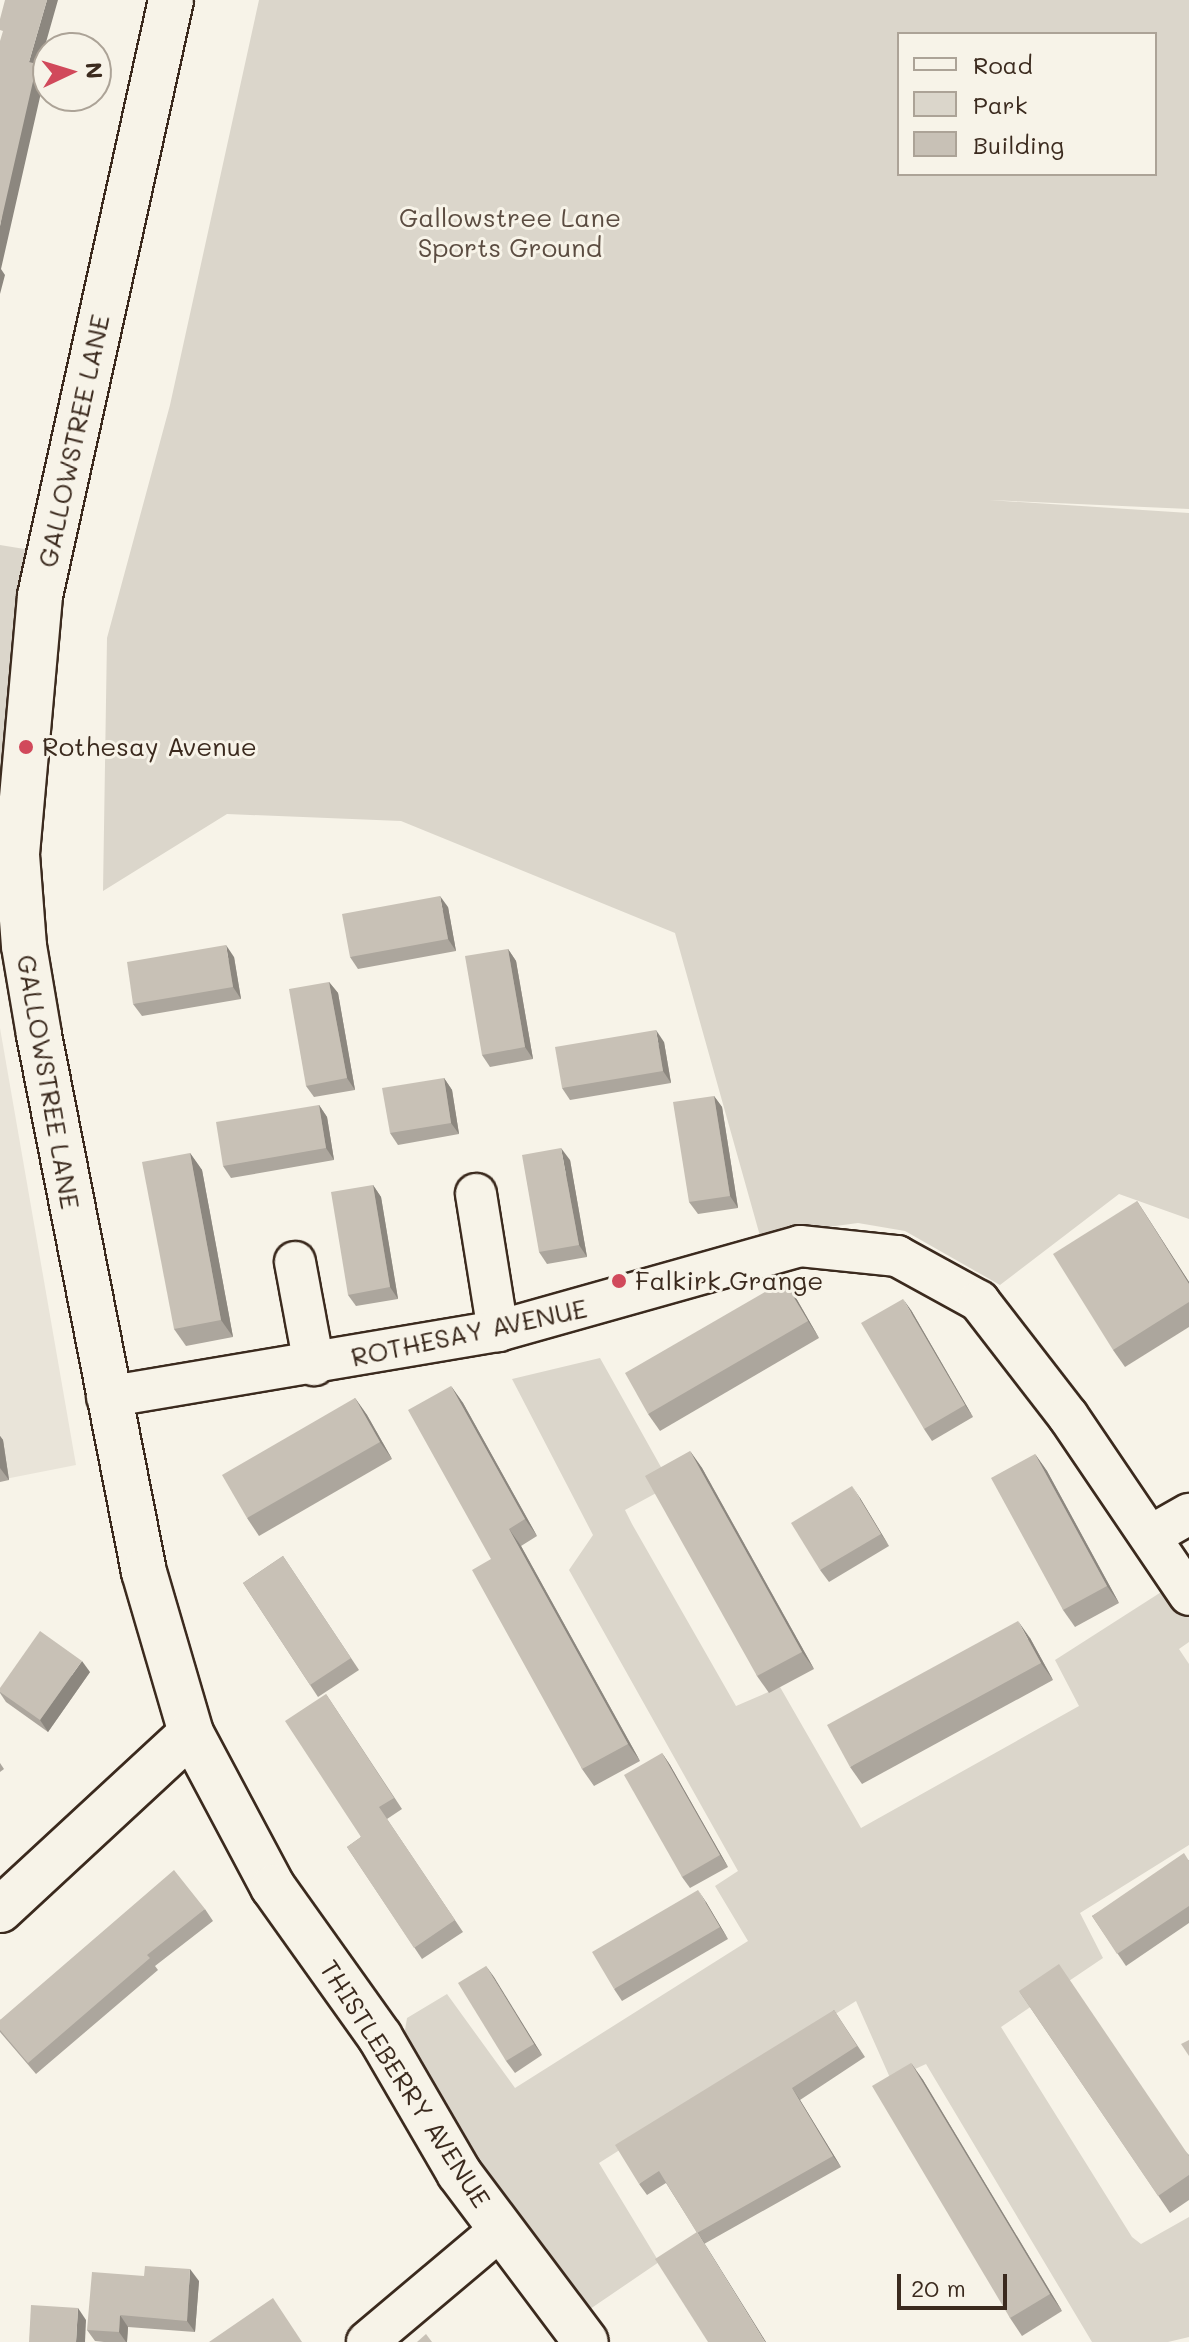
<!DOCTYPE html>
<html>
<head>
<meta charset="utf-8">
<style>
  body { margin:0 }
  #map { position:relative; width:1189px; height:2342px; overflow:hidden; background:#f7f3e8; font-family:Mali,sans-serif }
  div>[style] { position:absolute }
  .built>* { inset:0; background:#e9e4d9 }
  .green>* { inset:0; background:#dbd6cb }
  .roads { filter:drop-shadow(2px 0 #3b2a1e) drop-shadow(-2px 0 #3b2a1e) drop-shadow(0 2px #3b2a1e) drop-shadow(0 -2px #3b2a1e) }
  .minor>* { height:40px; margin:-20px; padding:0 20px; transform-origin:20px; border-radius:20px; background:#f7f3e8 }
  .tertiary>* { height:44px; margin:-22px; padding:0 22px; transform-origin:22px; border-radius:22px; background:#f7f3e8 }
  .wall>* { inset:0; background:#aca69d }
  .shaded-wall>* { inset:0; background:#8c877f }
  .building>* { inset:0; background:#c8c1b6 }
  .dots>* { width:22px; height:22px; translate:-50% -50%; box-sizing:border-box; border:4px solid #f7f3e8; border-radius:50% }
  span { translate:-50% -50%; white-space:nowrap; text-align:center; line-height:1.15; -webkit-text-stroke:6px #f7f3e8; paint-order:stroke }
  .park-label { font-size:26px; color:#5b4c41 }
  .street-label { font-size:26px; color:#3b2a1e }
  .poi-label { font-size:26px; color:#3b2a1e }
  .left { translate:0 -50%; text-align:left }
  .legend { position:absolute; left:897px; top:32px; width:260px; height:144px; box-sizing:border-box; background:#f7f3e8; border:2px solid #aca397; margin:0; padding:10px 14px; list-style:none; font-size:24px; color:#3b2a1e }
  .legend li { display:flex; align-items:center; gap:16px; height:40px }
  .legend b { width:40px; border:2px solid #aca397 }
  .north { position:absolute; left:32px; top:32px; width:80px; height:80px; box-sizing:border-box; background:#f7f3e8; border:2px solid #aca397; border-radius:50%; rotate:86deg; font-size:22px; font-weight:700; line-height:32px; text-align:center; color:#3b2a1e }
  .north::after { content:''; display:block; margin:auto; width:28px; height:36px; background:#d1495b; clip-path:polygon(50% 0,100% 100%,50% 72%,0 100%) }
  .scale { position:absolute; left:897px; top:2274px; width:110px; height:36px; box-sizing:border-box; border:4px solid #3b2a1e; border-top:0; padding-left:10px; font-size:24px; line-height:28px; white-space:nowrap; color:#3b2a1e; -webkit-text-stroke:6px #f7f3e8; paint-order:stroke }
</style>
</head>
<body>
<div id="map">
  <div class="built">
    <i style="clip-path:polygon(0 1028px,76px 1465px,0 1480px)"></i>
  </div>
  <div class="green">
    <i style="clip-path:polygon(evenodd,259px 0,1189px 0,1189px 509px,989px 500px,1189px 513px,1189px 1219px,1119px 1194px,1000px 1285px,905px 1231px,858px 1223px,760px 1236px,675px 933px,401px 821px,227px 814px,103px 891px,107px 638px,170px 405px,259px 0,899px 34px,1155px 34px,1155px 174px,899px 174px,899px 34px)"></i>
    <i style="clip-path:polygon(0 545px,49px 553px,0 919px)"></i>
    <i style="clip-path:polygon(600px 1358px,671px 1485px,625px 1510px,632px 1524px,736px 1706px,780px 1687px,861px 1828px,1079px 1706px,1055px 1660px,1180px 1580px,1189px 1595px,1189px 1642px,1179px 1649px,1189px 1664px,1189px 1845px,1080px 1913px,1103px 1958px,1001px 2027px,1132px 2237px,1141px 2244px,1189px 2217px,1189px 2337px,1168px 2342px,1092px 2342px,926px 2064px,891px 2080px,856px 2001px,599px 2163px,659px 2262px,571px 2322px,398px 2072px,407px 2018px,447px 1994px,515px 2088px,748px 1941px,715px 1886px,738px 1871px,569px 1570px,593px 1535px,512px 1379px)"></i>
  </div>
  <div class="roads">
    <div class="minor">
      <i style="left:476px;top:1194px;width:139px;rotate:80.9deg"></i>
      <i style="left:295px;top:1262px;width:105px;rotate:79.5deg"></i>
      <i style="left:107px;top:1397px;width:397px;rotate:-9.6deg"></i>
      <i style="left:498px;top:1331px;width:314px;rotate:-15.7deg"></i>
      <i style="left:800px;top:1246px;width:98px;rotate:5.9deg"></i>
      <i style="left:897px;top:1256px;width:94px;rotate:28.8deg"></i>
      <i style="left:979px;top:1301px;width:145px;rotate:52.3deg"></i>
      <i style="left:1068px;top:1416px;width:216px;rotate:55.9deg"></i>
      <i style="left:1152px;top:1535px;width:43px;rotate:-29.6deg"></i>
      <i style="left:367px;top:2342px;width:174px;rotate:-40.1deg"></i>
    </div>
    <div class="tertiary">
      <i style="left:171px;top:0;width:610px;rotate:102.4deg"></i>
      <i style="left:40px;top:596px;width:260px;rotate:95.1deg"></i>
      <i style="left:17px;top:855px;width:91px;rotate:85.6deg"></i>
      <i style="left:24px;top:946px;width:90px;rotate:80.4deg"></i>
      <i style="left:39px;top:1035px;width:547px;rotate:78.94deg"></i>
      <i style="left:144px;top:1572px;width:168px;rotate:73.7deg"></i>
      <i style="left:191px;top:1733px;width:174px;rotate:62deg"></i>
      <i style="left:273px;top:1887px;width:184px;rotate:54.5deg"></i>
      <i style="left:380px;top:2037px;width:157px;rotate:59.8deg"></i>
      <i style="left:459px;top:2173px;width:211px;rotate:53.1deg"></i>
      <i style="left:0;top:1910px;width:260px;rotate:-42.8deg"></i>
    </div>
  </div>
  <div class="wall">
    <i style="clip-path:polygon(448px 907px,456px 951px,358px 969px,350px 957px)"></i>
    <i style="clip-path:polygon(508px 949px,516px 961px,533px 1059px,490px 1067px,482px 1055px)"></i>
    <i style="clip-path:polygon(234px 957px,241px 999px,142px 1016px,133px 1004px)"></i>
    <i style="clip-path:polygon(329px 982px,338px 993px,355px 1090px,314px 1097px,306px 1086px)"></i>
    <i style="clip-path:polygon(664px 1042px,671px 1083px,570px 1100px,562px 1088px)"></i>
    <i style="clip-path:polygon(444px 1078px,452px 1090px,459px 1134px,398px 1145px,390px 1133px)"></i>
    <i style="clip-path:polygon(714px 1096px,722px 1107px,738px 1208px,698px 1214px,689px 1202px)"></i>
    <i style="clip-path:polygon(319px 1105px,327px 1117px,334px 1160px,231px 1178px,223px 1166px)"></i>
    <i style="clip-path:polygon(190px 1153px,202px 1170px,233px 1337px,186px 1346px,174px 1329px)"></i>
    <i style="clip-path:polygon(570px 1160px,587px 1257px,547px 1264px,539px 1252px)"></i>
    <i style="clip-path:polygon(373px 1185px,381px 1197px,398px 1299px,356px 1306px,348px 1295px)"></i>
    <i style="clip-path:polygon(1137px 1201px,1189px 1282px,1189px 1327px,1125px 1367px,1113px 1350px)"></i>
    <i style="clip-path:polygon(784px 1281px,796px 1298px,819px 1338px,660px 1431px,648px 1414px)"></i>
    <i style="clip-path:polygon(911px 1310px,973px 1417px,932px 1441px,924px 1429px)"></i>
    <i style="clip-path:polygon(451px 1386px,463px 1403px,537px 1536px,521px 1546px,640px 1761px,594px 1786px,582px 1769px)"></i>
    <i style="clip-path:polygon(355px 1398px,367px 1415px,392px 1459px,259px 1536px,247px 1518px)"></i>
    <i style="clip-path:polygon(0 1436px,3px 1440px,9px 1480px,0 1482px)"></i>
    <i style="clip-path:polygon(690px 1451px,702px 1468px,814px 1669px,769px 1693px,757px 1676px)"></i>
    <i style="clip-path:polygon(1035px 1454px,1047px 1471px,1119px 1603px,1075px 1627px,1063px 1610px)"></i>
    <i style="clip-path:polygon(860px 1498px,889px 1546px,829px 1582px,820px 1570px)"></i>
    <i style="clip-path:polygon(283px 1556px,359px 1670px,318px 1697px,243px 1583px)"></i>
    <i style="clip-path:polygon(1030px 1638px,1053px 1680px,862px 1784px,850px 1767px)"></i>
    <i style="clip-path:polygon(90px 1672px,48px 1732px,6px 1702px,0 1693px,0 1688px)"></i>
    <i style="clip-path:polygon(326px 1694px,402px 1809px,387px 1819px,463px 1932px,422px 1959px,347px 1847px,361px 1837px)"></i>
    <i style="clip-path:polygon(662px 1753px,670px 1765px,728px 1867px,690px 1888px,682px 1877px)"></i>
    <i style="clip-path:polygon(0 1763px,4px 1769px,0 1772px)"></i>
    <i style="clip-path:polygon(1189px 1860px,1189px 1923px,1126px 1966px,1092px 1916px)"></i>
    <i style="clip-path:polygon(706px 1902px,728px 1939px,622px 2001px,614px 1989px)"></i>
    <i style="clip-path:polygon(205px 1909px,213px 1921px,155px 1966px,158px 1970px,36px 2074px,0 2032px,0 2020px)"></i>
    <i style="clip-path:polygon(486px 1966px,542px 2055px,515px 2073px,506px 2061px)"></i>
    <i style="clip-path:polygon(1019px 1991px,1189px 2155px,1189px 2200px,1170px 2213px)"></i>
    <i style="clip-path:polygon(834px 2010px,865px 2057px,800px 2100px,841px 2167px,704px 2244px,766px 2342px,666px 2183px,647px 2195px,639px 2184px)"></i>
    <i style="clip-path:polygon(911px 2063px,923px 2080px,1062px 2311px,1022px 2336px,1010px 2318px)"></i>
    <i style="clip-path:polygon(199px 2281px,195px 2332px,128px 2327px,127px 2342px,104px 2342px,95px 2341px,87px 2330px)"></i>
  </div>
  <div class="shaded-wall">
    <i style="clip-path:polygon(47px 0,58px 0,39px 67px,45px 75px,1px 269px,5px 275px,0 294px,0 226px,29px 62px)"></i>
    <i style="clip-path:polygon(440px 896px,448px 907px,456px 951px,448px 939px)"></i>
    <i style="clip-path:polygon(226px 945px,234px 957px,241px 999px,233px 987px)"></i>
    <i style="clip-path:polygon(508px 949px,516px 961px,533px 1059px,525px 1047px)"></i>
    <i style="clip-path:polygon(329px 982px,338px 993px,355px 1090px,347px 1078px)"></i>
    <i style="clip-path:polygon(656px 1030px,664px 1042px,671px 1083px,663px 1071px)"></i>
    <i style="clip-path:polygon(444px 1078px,452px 1090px,459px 1134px,451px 1123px)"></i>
    <i style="clip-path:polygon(714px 1096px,722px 1107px,738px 1208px,730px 1196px)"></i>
    <i style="clip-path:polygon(319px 1105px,327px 1117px,334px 1160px,326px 1148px)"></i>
    <i style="clip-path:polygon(561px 1148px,570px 1160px,587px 1257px,579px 1245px)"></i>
    <i style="clip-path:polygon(190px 1153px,202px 1170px,233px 1337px,221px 1320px)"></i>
    <i style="clip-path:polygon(373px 1185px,381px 1197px,398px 1299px,390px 1287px)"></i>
    <i style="clip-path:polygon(1137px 1201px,1189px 1282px,1189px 1284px)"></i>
    <i style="clip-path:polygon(784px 1281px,796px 1298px,819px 1338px,808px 1321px)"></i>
    <i style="clip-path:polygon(903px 1299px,911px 1310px,973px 1417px,965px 1405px)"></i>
    <i style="clip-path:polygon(451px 1386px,463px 1403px,537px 1536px,525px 1519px)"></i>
    <i style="clip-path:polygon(355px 1398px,367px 1415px,392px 1459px,380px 1442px)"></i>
    <i style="clip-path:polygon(0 1436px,3px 1440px,9px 1480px,0 1468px)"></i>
    <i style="clip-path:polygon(690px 1451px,702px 1468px,814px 1669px,802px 1652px)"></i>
    <i style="clip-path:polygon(1035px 1454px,1047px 1471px,1119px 1603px,1107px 1586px)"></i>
    <i style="clip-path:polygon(852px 1486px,860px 1498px,889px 1546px,881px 1534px)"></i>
    <i style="clip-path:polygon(509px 1529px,521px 1546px,640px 1761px,628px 1744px)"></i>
    <i style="clip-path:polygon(1018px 1621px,1030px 1638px,1053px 1680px,1041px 1663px)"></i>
    <i style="clip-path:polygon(82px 1661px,90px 1672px,48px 1732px,40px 1720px)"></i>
    <i style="clip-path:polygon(662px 1753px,670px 1765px,728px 1867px,720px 1855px)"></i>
    <i style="clip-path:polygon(698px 1890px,706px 1902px,728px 1939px,720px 1927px)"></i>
    <i style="clip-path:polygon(486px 1966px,494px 1977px,542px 2055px,534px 2044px)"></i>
    <i style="clip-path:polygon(911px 2063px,923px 2080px,1062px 2311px,1050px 2294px)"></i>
    <i style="clip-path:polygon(792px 2088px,800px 2100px,841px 2167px,833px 2156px)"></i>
    <i style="clip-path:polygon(697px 2232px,708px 2249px,766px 2342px,765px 2342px)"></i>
    <i style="clip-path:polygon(190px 2269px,199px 2281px,195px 2332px,187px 2321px)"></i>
    <i style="clip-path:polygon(78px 2308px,86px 2320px,85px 2342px,76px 2342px)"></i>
    <i style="clip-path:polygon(120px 2315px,128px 2327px,127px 2342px,126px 2342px,119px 2332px)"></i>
  </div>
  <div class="building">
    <i style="clip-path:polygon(5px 0,47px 0,29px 62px,37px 64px,0 226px,0 41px,3px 31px,0 30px,0 19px)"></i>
    <i style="clip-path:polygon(440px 896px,448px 939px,350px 957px,342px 914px)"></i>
    <i style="clip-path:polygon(226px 945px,233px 987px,133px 1004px,127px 962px)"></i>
    <i style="clip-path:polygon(508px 949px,525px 1047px,482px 1055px,465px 956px)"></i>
    <i style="clip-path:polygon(329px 982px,347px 1078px,306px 1086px,289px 989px)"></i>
    <i style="clip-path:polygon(656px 1030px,663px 1071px,562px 1088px,555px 1047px)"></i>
    <i style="clip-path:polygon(444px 1078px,451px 1123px,390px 1133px,382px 1088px)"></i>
    <i style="clip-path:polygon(714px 1096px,730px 1196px,689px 1202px,673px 1102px)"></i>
    <i style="clip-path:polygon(319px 1105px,326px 1148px,223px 1166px,216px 1122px)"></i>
    <i style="clip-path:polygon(561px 1148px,579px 1245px,539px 1252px,522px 1155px)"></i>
    <i style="clip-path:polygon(190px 1153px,221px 1320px,174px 1329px,142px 1162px)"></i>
    <i style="clip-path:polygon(373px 1185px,390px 1287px,348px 1295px,331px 1192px)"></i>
    <i style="clip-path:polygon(1137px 1201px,1189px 1284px,1189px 1302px,1113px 1350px,1053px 1254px)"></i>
    <i style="clip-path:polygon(784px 1281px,808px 1321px,648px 1414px,625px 1373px)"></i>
    <i style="clip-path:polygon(903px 1299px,965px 1405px,924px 1429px,861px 1323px)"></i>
    <i style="clip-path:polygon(451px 1386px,525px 1519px,509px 1529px,628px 1744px,582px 1769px,472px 1570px,491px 1559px,408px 1410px)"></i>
    <i style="clip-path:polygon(355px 1398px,380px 1442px,247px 1518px,222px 1475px)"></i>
    <i style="clip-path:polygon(690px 1451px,802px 1652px,757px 1676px,645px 1476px)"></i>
    <i style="clip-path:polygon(1035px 1454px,1107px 1586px,1063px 1610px,991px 1478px)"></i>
    <i style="clip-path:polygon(852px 1486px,881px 1534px,820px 1570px,791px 1523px)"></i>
    <i style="clip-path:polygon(283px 1556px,351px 1658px,310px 1685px,243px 1583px)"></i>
    <i style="clip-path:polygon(1018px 1621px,1041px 1663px,850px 1767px,827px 1725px)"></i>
    <i style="clip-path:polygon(40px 1631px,82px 1661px,40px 1720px,0 1692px,0 1688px)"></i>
    <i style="clip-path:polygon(326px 1694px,394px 1798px,379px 1807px,455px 1920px,414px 1948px,347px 1847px,361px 1837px,285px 1721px)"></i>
    <i style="clip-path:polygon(662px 1753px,720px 1855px,682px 1877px,624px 1775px)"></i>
    <i style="clip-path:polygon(1184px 1853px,1189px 1861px,1189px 1906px,1117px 1954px,1092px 1916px)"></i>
    <i style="clip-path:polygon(174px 1870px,205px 1909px,147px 1955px,150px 1958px,28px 2063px,0 2030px,0 2020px)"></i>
    <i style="clip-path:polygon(698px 1890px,720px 1927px,614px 1989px,592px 1952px)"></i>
    <i style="clip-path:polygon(1059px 1964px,1189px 2156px,1189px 2175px,1158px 2196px,1019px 1991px)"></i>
    <i style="clip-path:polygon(486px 1966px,534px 2044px,506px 2061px,458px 1983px)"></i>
    <i style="clip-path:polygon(834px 2010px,857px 2046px,792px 2088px,833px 2156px,697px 2233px,659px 2171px,639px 2184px,615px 2145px)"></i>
    <i style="clip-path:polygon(1189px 2040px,1189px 2056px,1181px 2044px)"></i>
    <i style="clip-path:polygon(911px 2063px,1050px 2294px,1010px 2318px,872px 2086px)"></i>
    <i style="clip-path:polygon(697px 2232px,765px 2342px,708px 2342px,655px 2259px)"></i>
    <i style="clip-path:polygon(145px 2266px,190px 2269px,187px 2321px,120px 2315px,119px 2332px,87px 2330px,92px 2272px,144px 2276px)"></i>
    <i style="clip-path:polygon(273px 2298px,302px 2342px,209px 2342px)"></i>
    <i style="clip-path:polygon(31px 2305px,78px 2308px,76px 2342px,29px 2342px)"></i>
    <i style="clip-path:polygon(426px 2334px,432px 2342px,417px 2342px)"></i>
  </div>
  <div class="dots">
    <i style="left:26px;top:747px;background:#d1495b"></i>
    <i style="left:619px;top:1281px;background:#d1495b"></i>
  </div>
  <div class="park-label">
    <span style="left:510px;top:233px">Gallowstree Lane<br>Sports Ground</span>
  </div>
  <div class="street-label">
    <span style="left:74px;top:441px;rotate:-78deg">GALLOWSTREE LANE</span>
    <span style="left:48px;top:1082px;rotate:80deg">GALLOWSTREE LANE</span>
    <span style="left:469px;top:1333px;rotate:-12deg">ROTHESAY AVENUE</span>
    <span style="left:405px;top:2084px;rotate:57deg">THISTLEBERRY AVENUE</span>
  </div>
  <div class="poi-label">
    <span class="left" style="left:42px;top:747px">Rothesay Avenue</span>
    <span class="left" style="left:635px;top:1281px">Falkirk Grange</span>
  </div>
  <ul class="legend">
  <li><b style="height:10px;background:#f7f3e8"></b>Road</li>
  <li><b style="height:22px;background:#dbd6cb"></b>Park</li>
  <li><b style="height:22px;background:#c8c1b6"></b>Building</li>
  </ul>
  <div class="north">N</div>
  <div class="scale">20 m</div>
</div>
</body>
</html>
